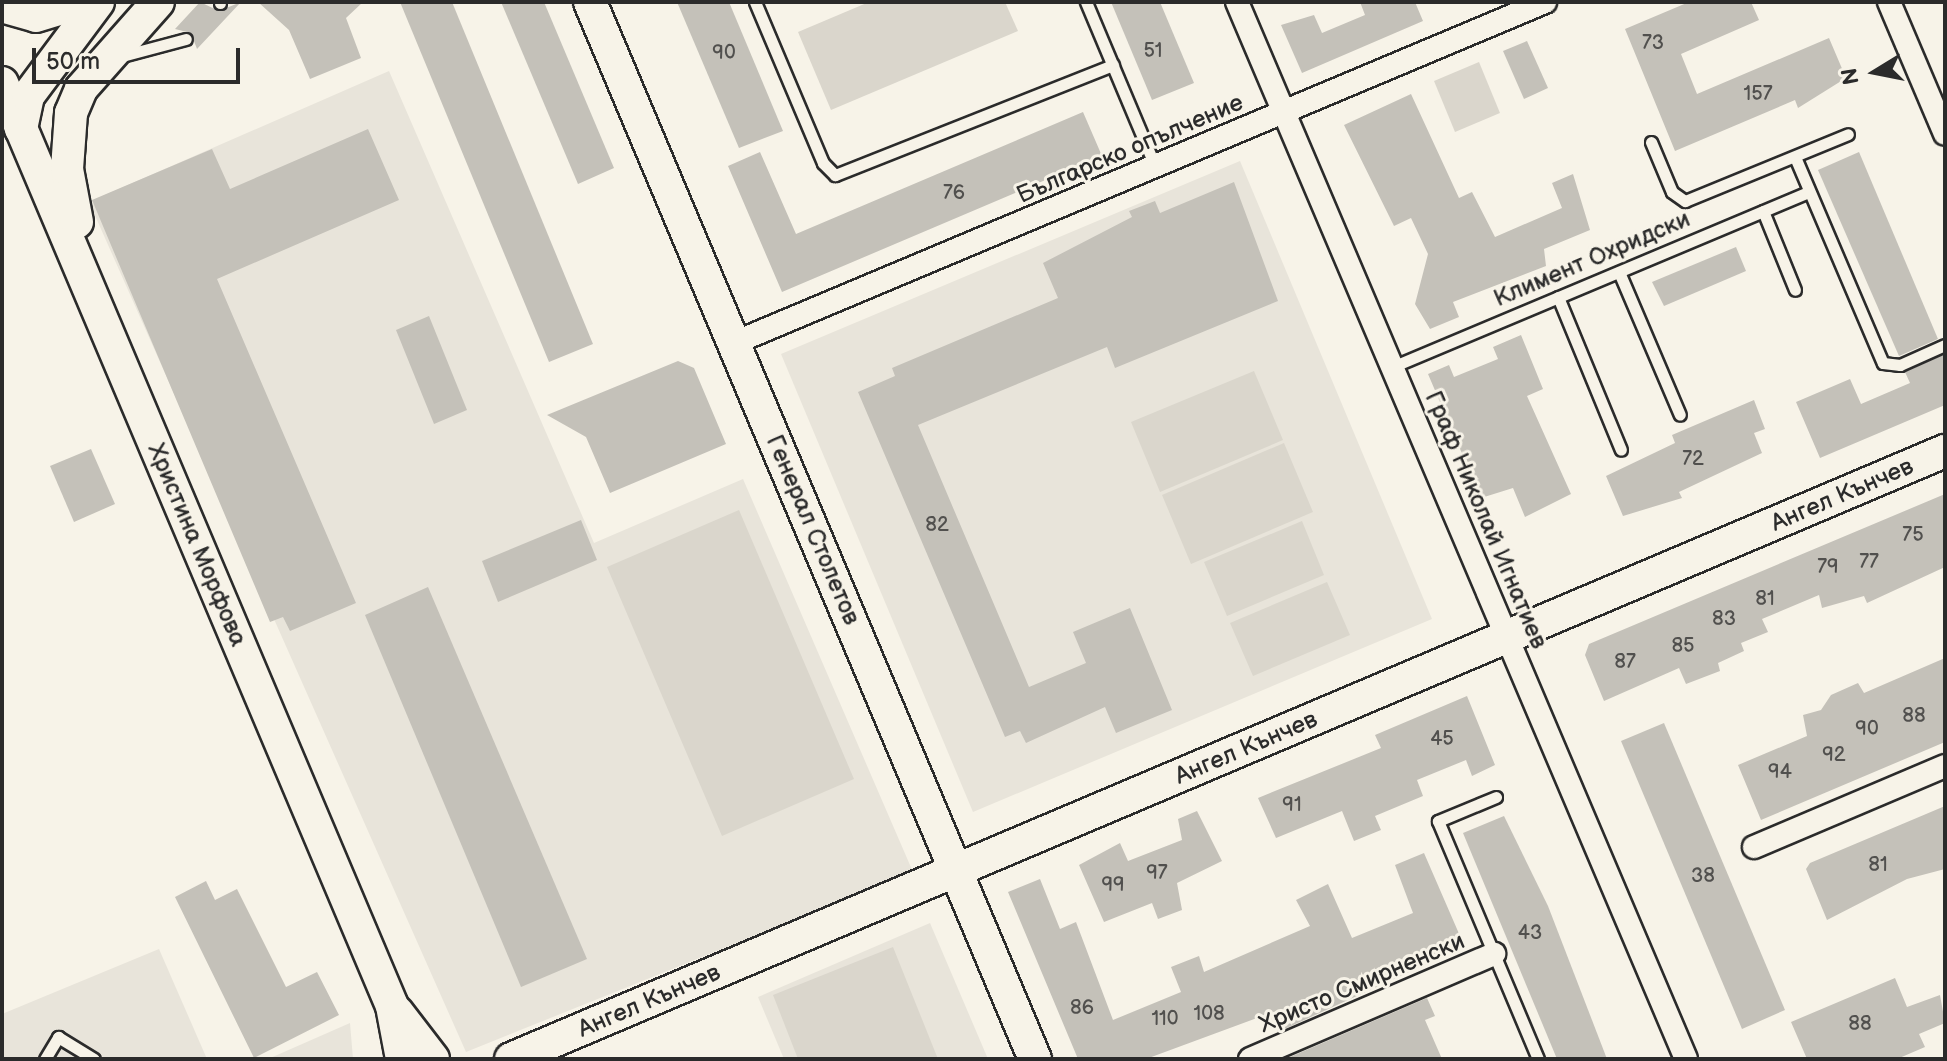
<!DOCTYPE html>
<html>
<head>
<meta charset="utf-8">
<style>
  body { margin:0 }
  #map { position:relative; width:1947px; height:1061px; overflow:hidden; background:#f7f3e8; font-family:"Balsamiq Sans",sans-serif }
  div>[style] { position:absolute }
  .built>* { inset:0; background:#e8e4da }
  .green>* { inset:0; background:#dad6cc }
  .building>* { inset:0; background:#c4c1b9 }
  .roads { filter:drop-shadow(2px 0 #2b2b2b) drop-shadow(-2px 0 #2b2b2b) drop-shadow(0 2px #2b2b2b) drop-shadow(0 -2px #2b2b2b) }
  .lane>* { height:11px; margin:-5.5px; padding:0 5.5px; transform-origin:5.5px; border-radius:5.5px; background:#f7f3e8 }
  .street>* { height:22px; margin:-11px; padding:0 11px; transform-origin:11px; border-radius:11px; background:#f7f3e8 }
  .secondary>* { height:32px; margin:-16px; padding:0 16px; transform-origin:16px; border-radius:16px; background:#f7f3e8 }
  span { translate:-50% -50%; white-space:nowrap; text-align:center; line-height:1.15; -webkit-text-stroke:6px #f7f3e8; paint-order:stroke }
  .number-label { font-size:20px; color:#51504e }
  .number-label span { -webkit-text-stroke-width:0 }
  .street-label { font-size:24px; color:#2b2b2b }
  .frame { position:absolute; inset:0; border:4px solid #2b2b2b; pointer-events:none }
  .north { position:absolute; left:1835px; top:32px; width:80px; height:80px; -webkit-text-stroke:6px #f7f3e8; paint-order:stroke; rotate:260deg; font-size:22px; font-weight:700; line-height:32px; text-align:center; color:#2b2b2b }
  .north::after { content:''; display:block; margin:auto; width:28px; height:36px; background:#2b2b2b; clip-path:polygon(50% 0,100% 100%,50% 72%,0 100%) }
  .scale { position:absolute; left:32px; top:48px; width:208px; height:36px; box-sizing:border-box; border:4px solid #2b2b2b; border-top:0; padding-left:10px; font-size:24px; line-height:28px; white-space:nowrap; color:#2b2b2b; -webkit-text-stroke:6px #f7f3e8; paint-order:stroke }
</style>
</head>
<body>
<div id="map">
  <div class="built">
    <i style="clip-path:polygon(389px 71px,594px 543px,743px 479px,913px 872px,466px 1052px,89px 202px)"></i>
    <i style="clip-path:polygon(1240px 161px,1432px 619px,973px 812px,781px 354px)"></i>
    <i style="clip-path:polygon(930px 923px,988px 1059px,784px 1059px,758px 997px)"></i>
    <i style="clip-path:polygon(159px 949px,207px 1059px,2px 1059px,2px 1014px)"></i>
    <i style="clip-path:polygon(350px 1023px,353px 1059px,268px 1059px)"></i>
  </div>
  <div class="green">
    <i style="clip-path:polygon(869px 2px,1005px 2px,1018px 31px,831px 110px,798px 32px)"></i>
    <i style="clip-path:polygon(1479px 62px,1500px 113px,1455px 132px,1434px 81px)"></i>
    <i style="clip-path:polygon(1254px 371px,1283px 440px,1160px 492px,1131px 422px)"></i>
    <i style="clip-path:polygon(1284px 443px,1313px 512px,1191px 564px,1162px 495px)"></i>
    <i style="clip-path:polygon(739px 510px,854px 779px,722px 836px,607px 567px)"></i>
    <i style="clip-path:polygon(1302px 521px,1324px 575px,1227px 616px,1204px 562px)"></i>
    <i style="clip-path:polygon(1327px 582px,1350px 635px,1253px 676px,1230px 623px)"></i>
    <i style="clip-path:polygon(893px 947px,938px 1059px,798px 1059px,773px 995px)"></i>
  </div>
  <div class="building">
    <i style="clip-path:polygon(200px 2px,219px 11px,241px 2px,197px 49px,191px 33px,175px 29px)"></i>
    <i style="clip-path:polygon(258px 2px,363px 2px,346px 18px,361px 58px,310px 79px,289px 30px)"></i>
    <i style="clip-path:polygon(400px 2px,452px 2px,593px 344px,549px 362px)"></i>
    <i style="clip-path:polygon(501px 2px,544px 2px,614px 168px,578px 184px)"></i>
    <i style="clip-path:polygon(677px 2px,729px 2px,783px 131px,739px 148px)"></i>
    <i style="clip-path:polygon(1111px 2px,1160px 2px,1194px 83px,1152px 100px)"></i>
    <i style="clip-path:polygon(1360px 2px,1415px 2px,1423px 21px,1302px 73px,1281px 25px,1314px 15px,1322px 33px,1365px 15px)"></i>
    <i style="clip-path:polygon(1689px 2px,1751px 2px,1759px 20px,1681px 54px,1697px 94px,1829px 38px,1846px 78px,1798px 108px,1795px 100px,1675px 151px,1625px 29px)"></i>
    <i style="clip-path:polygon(1527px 41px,1548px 88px,1524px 99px,1503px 51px)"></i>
    <i style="clip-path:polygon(1411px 94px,1459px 198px,1472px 192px,1495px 237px,1562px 208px,1552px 183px,1573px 174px,1590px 230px,1544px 249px,1546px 266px,1453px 302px,1459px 317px,1430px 329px,1415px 304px,1428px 254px,1411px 218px,1394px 226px,1344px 125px)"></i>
    <i style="clip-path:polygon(1083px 112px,1102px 156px,782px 292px,728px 166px,760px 152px,796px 234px)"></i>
    <i style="clip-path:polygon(368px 129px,399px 200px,217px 279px,356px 603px,290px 631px,283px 617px,270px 622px,92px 200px,212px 149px,230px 189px)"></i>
    <i style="clip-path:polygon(1859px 152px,1938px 339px,1899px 356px,1818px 170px)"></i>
    <i style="clip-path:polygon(1234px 182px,1278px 301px,1115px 368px,1107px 347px,918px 425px,1029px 687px,1086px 663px,1073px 632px,1130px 608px,1172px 710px,1116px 733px,1105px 707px,1026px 743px,1020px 731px,1005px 737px,858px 392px,895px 376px,892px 368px,1058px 298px,1043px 263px,1132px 217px,1129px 211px,1155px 201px,1160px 213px)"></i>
    <i style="clip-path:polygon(1736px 247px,1746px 271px,1664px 306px,1652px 282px)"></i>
    <i style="clip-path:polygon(429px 316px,467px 410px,434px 424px,396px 330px)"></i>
    <i style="clip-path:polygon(1521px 335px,1543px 389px,1527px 396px,1571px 494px,1525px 517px,1513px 488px,1481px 498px,1428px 374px,1449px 365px,1454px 377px,1498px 359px,1493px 347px)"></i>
    <i style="clip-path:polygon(1945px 354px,1945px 405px,1820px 458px,1796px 402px,1850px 379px,1861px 404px,1910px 383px,1905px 372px)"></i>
    <i style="clip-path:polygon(678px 361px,694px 368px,726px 444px,610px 493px,586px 437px,547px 415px)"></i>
    <i style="clip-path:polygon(1754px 400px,1765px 429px,1754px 433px,1762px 453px,1679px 492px,1682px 498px,1623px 516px,1606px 476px,1675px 443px,1672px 435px)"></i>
    <i style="clip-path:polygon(91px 449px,115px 504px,74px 522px,50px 466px)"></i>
    <i style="clip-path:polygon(1945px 494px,1945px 567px,1867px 603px,1864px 596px,1822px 608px,1819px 595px,1762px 619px,1768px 632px,1741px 643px,1744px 651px,1718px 663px,1720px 671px,1686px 684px,1679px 668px,1604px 701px,1585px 655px,1589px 644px)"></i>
    <i style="clip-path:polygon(581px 520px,597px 560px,498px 602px,482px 561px)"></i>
    <i style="clip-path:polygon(428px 587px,587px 959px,521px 987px,365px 615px)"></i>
    <i style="clip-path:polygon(1945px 658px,1945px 742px,1761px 820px,1738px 765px,1807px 736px,1803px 715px,1821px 710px,1831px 695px,1858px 683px,1864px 693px)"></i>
    <i style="clip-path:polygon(1467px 696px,1495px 765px,1472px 776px,1466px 760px,1417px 780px,1423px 796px,1375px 816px,1381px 830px,1354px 841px,1342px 811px,1276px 838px,1258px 798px,1381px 748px,1375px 735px)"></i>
    <i style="clip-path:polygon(1664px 723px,1785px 1010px,1742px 1029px,1621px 741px)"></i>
    <i style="clip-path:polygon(1945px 806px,1945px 869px,1907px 879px,1827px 920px,1806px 869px,1810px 863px)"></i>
    <i style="clip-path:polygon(1197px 811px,1222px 861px,1177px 883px,1182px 910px,1158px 919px,1152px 903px,1104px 922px,1079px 865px,1120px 843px,1128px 861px,1182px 840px,1178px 819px)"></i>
    <i style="clip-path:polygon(1504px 816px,1548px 906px,1607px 1059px,1557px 1059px,1463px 833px)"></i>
    <i style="clip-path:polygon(1424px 853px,1460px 936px,1453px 952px,1278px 1032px,1271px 1018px,1257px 1018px,1146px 1059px,1078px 1059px,1008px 892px,1040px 879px,1060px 929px,1076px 922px,1113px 1020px,1181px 992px,1171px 967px,1199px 956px,1204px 972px,1310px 926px,1296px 900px,1328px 884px,1352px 938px,1413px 913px,1395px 865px)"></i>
    <i style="clip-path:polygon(206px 881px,215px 900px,237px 889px,286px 987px,317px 972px,339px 1015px,254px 1058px,175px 897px)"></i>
    <i style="clip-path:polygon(1895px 978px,1907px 1007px,1940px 995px,1945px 1023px,1919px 1034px,1925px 1047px,1897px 1059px,1807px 1059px,1791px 1022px)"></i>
    <i style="clip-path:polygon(1427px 998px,1435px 1016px,1425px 1020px,1442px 1059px,1290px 1057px)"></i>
  </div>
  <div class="roads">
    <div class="lane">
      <i style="left:755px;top:2px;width:175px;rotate:67.1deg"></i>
      <i style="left:823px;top:163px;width:17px;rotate:45deg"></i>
      <i style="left:835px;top:175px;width:299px;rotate:-21.6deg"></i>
      <i style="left:1086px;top:2px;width:178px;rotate:67.2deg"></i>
      <i style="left:220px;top:3px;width:1px;rotate:-90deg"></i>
      <i style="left:122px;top:56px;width:66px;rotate:-14.9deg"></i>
      <i style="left:1651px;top:142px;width:54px;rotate:67.2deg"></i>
      <i style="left:1672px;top:192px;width:16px;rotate:35deg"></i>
      <i style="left:1685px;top:201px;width:176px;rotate:-22.3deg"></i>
      <i style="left:1795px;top:157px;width:224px;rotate:66.9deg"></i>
      <i style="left:1883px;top:363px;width:17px;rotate:7deg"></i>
      <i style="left:1900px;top:365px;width:49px;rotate:-24deg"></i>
      <i style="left:1763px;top:211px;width:85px;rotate:67.9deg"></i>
      <i style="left:1619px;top:272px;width:155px;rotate:66.9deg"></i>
      <i style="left:1558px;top:297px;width:165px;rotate:67.6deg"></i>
      <i style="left:1392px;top:367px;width:452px;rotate:-22.8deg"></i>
      <i style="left:1496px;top:797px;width:63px;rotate:157.5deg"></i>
      <i style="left:1438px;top:821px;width:258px;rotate:67.2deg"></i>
      <i style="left:45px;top:1059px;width:26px;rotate:-59deg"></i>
      <i style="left:58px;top:1037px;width:42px;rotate:31.4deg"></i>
    </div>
    <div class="street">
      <i style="left:1237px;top:2px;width:1148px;rotate:66.98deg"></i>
      <i style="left:1889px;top:2px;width:143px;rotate:67deg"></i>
      <i style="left:734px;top:343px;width:880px;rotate:-22.81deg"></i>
      <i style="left:1754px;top:847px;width:207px;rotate:-23deg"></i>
      <i style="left:1250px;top:1059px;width:266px;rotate:-23.3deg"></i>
    </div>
    <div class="secondary">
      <i style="left:590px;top:2px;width:1147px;rotate:67.17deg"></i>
      <i style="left:2px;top:6px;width:35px;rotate:16deg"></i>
      <i style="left:36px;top:16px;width:48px;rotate:-16.9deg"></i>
      <i style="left:2px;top:83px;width:1002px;rotate:67.09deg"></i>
      <i style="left:392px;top:1006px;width:54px;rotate:79.3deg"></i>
      <i style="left:21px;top:129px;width:34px;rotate:-78deg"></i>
      <i style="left:28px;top:96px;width:117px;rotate:-53.3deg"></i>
      <i style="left:77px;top:222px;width:54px;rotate:-100.7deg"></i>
      <i style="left:67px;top:169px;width:56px;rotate:-85.9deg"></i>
      <i style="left:71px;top:113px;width:26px;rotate:-67deg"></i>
      <i style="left:81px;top:89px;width:116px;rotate:-48.5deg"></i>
      <i style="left:397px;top:1012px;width:59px;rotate:52.5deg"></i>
      <i style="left:511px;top:1059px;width:1558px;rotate:-22.98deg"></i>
    </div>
  </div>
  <div class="number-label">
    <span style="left:1653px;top:43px">73</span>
    <span style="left:1153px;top:51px">51</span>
    <span style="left:724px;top:53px">90</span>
    <span style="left:1758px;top:94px">157</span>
    <span style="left:954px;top:193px">76</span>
    <span style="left:1693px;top:459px">72</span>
    <span style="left:937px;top:525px">82</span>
    <span style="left:1913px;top:535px">75</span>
    <span style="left:1869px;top:562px">77</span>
    <span style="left:1828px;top:567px">79</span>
    <span style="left:1765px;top:599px">81</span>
    <span style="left:1724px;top:619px">83</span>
    <span style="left:1683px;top:646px">85</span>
    <span style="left:1625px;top:662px">87</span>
    <span style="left:1914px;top:716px">88</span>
    <span style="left:1867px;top:729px">90</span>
    <span style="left:1442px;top:739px">45</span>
    <span style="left:1834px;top:755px">92</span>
    <span style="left:1780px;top:772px">94</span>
    <span style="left:1292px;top:805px">91</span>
    <span style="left:1878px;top:865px">81</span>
    <span style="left:1157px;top:873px">97</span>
    <span style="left:1703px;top:876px">38</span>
    <span style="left:1113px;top:885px">99</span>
    <span style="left:1530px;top:933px">43</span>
    <span style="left:1082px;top:1008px">86</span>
    <span style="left:1209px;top:1014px">108</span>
    <span style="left:1165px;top:1019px">110</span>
    <span style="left:1860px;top:1024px">88</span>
  </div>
  <div class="street-label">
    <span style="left:1130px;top:149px;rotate:-23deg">Българско опълчение</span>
    <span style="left:1592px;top:259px;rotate:-23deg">Климент Охридски</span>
    <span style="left:1842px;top:495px;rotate:-23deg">Ангел Кънчев</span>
    <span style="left:1486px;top:520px;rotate:67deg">Граф Николай Игнатиев</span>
    <span style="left:813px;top:530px;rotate:67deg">Генерал Столетов</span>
    <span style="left:197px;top:545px;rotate:67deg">Христина Морфова</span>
    <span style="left:1246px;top:748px;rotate:-23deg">Ангел Кънчев</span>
    <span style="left:1362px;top:983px;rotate:-23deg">Христо Смирненски</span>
    <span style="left:649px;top:1001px;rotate:-23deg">Ангел Кънчев</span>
  </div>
  <div class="frame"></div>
  <div class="north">N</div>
  <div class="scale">50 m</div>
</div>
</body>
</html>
